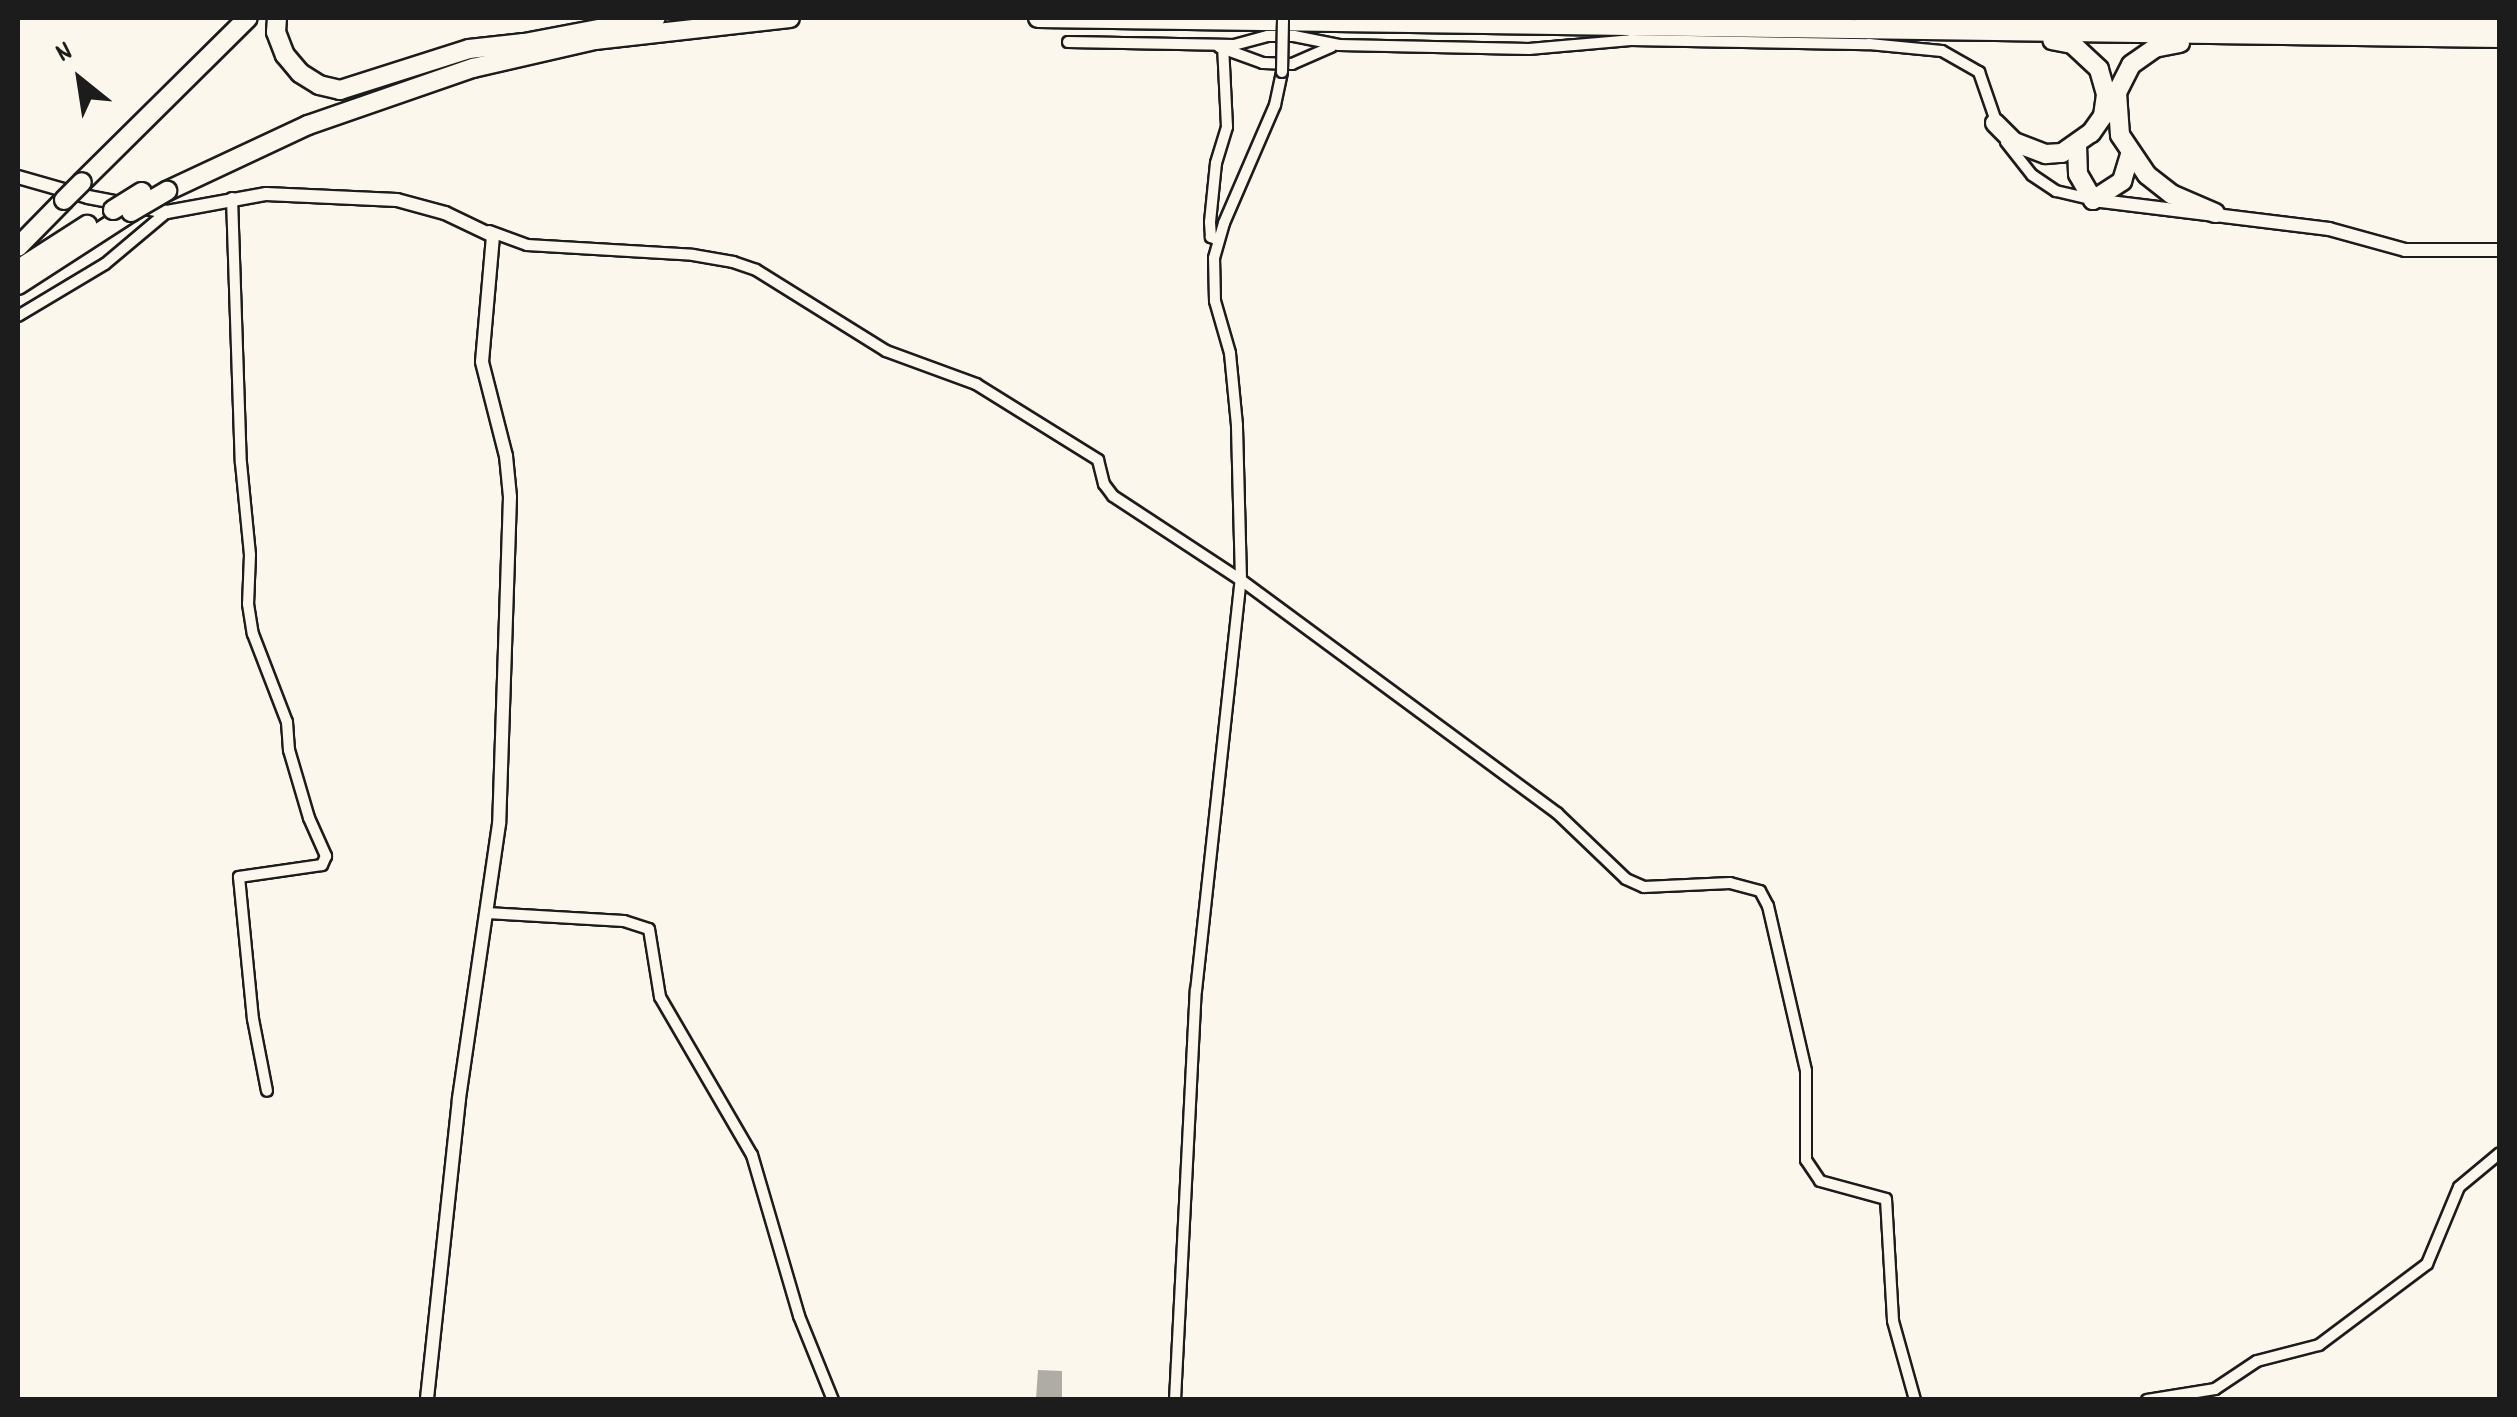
<!DOCTYPE html>
<html>
<head>
<meta charset="utf-8">
<style>
  body { margin:0 }
  #map { position:relative; width:2517px; height:1417px; overflow:hidden; background:#fbf7ec; font-family:Dekko,sans-serif }
  div>[style] { position:absolute }
  .water>* { inset:0; background:#afaca5 }
  .roads { filter:drop-shadow(2px 0 #1c1c1c) drop-shadow(-2px 0 #1c1c1c) drop-shadow(0 2px #1c1c1c) drop-shadow(0 -2px #1c1c1c) }
  .minor>* { height:10px; margin:-5px; padding:0 5px; transform-origin:5px; border-radius:5px; background:#fbf7ec }
  .tertiary>* { height:12px; margin:-6px; padding:0 6px; transform-origin:6px; border-radius:6px; background:#fbf7ec }
  .trunk>* { height:18px; margin:-9px; padding:0 9px; transform-origin:9px; border-radius:9px; background:#fbf7ec }
  .bridges { filter:drop-shadow(2px 0 #1c1c1c) drop-shadow(-2px 0 #1c1c1c) drop-shadow(0 2px #1c1c1c) drop-shadow(0 -2px #1c1c1c) }
  .minor-bridge>* { height:10px; margin:-5px; padding:0 5px; transform-origin:5px; border-radius:5px; background:#fbf7ec }
  .trunk-bridge>* { height:18px; margin:-9px; padding:0 9px; transform-origin:9px; border-radius:9px; background:#fbf7ec }
  span { translate:-50% -50%; white-space:nowrap; text-align:center; line-height:1.15; -webkit-text-stroke:8px #fbf7ec; paint-order:stroke }
  .frame { position:absolute; inset:0; border:20px solid #1c1c1c; pointer-events:none }
  .north { position:absolute; left:30px; top:30px; width:100px; height:100px; -webkit-text-stroke:8px #fbf7ec; paint-order:stroke; rotate:330deg; font-size:28px; font-weight:700; line-height:40px; text-align:center; color:#1c1c1c }
  .north::after { content:''; display:block; margin:auto; width:35px; height:45px; background:#1c1c1c; clip-path:polygon(50% 0,100% 100%,50% 72%,0 100%) }
</style>
</head>
<body>
<div id="map">
  <div class="water">
    <i style="clip-path:polygon(1038px 1370px,1062px 1371px,1062px 1399px,1036px 1399px)"></i>
  </div>
  <div class="roads">
    <div class="minor">
      <i style="left:1068px;top:42px;width:166px;rotate:1deg"></i>
      <i style="left:1234px;top:45px;width:35px;rotate:-15deg"></i>
      <i style="left:1268px;top:36px;width:26px"></i>
      <i style="left:1294px;top:36px;width:46px;rotate:11.3deg"></i>
      <i style="left:1339px;top:45px;width:190px;rotate:1.2deg"></i>
      <i style="left:1529px;top:49px;width:102px;rotate:-5deg"></i>
      <i style="left:1631px;top:40px;width:238px;rotate:1deg"></i>
      <i style="left:1869px;top:44px;width:73px;rotate:5.5deg"></i>
      <i style="left:1942px;top:51px;width:43px;rotate:29.6deg"></i>
      <i style="left:1979px;top:72px;width:58px;rotate:70.9deg"></i>
      <i style="left:1219px;top:47px;width:47px;rotate:20deg"></i>
      <i style="left:1263px;top:63px;width:29px;rotate:2deg"></i>
      <i style="left:1292px;top:64px;width:43px;rotate:-23.6deg"></i>
      <i style="left:2006px;top:142px;width:42px;rotate:51.8deg"></i>
      <i style="left:2032px;top:175px;width:29px;rotate:34deg"></i>
      <i style="left:2056px;top:191px;width:37px;rotate:13deg"></i>
      <i style="left:232px;top:198px;width:265px;rotate:88.1deg"></i>
      <i style="left:241px;top:463px;width:92px;rotate:84.4deg"></i>
      <i style="left:250px;top:555px;width:49px;rotate:92.3deg"></i>
      <i style="left:248px;top:604px;width:30px;rotate:81deg"></i>
      <i style="left:253px;top:634px;width:94px;rotate:68.9deg"></i>
      <i style="left:287px;top:722px;width:28px;rotate:86deg"></i>
      <i style="left:289px;top:750px;width:71px;rotate:73.6deg"></i>
      <i style="left:309px;top:818px;width:42px;rotate:65.9deg"></i>
      <i style="left:326px;top:856px;width:10px;rotate:114deg"></i>
      <i style="left:322px;top:865px;width:84px;rotate:171.8deg"></i>
      <i style="left:239px;top:877px;width:143px;rotate:84.4deg"></i>
      <i style="left:253px;top:1019px;width:73px;rotate:79deg"></i>
      <i style="left:489px;top:231px;width:40px;rotate:20.2deg"></i>
      <i style="left:527px;top:245px;width:166px;rotate:3.4deg"></i>
      <i style="left:693px;top:255px;width:41px;rotate:9.9deg"></i>
      <i style="left:733px;top:262px;width:24px;rotate:19deg"></i>
      <i style="left:756px;top:270px;width:153px;rotate:31.9deg"></i>
      <i style="left:886px;top:351px;width:96px;rotate:20.1deg"></i>
      <i style="left:976px;top:384px;width:144px;rotate:31.9deg"></i>
      <i style="left:1098px;top:460px;width:25px;rotate:76deg"></i>
      <i style="left:1104px;top:484px;width:15px;rotate:53deg"></i>
      <i style="left:1113px;top:496px;width:153px;rotate:33.3deg"></i>
      <i style="left:1241px;top:580px;width:393px;rotate:36.4deg"></i>
      <i style="left:1557px;top:813px;width:95px;rotate:43.7deg"></i>
      <i style="left:1626px;top:879px;width:20px;rotate:24deg"></i>
      <i style="left:1644px;top:887px;width:86px;rotate:-2.7deg"></i>
      <i style="left:1730px;top:883px;width:31px;rotate:15deg"></i>
      <i style="left:1760px;top:891px;width:17px;rotate:62deg"></i>
      <i style="left:1768px;top:906px;width:169px;rotate:77deg"></i>
      <i style="left:1806px;top:1071px;width:89px;rotate:90deg"></i>
      <i style="left:1806px;top:1160px;width:25px;rotate:56deg"></i>
      <i style="left:1820px;top:1181px;width:68px;rotate:15.3deg"></i>
      <i style="left:1886px;top:1199px;width:122px;rotate:86.7deg"></i>
      <i style="left:1893px;top:1321px;width:82px;rotate:74.4deg"></i>
      <i style="left:1218px;top:240px;width:8px;rotate:-157deg"></i>
      <i style="left:1211px;top:237px;width:15px;rotate:-94deg"></i>
      <i style="left:1210px;top:222px;width:59px;rotate:-84.2deg"></i>
      <i style="left:1216px;top:163px;width:38px;rotate:-73deg"></i>
      <i style="left:1227px;top:127px;width:82px;rotate:-92.8deg"></i>
      <i style="left:18px;top:316px;width:101px;rotate:-30.9deg"></i>
      <i style="left:105px;top:264px;width:81px;rotate:-40deg"></i>
      <i style="left:487px;top:913px;width:137px;rotate:3.3deg"></i>
      <i style="left:624px;top:921px;width:26px;rotate:18deg"></i>
      <i style="left:649px;top:929px;width:69px;rotate:80.8deg"></i>
      <i style="left:660px;top:997px;width:183px;rotate:59.8deg"></i>
      <i style="left:752px;top:1155px;width:168px;rotate:73.7deg"></i>
      <i style="left:799px;top:1316px;width:91px;rotate:68deg"></i>
      <i style="left:1175px;top:1400px;width:410px;rotate:-87.1deg"></i>
      <i style="left:1196px;top:991px;width:413px;rotate:-83.8deg"></i>
      <i style="left:1241px;top:580px;width:155px;rotate:-91.5deg"></i>
      <i style="left:1237px;top:425px;width:72px;rotate:-95.6deg"></i>
      <i style="left:1230px;top:353px;width:54px;rotate:-106.1deg"></i>
      <i style="left:1215px;top:301px;width:43px;rotate:-91.3deg"></i>
      <i style="left:1214px;top:258px;width:36px;rotate:-74deg"></i>
      <i style="left:1224px;top:223px;width:129px;rotate:-66.6deg"></i>
      <i style="left:1275px;top:105px;width:34px;rotate:-78deg"></i>
      <i style="left:2147px;top:1400px;width:69px;rotate:-9.2deg"></i>
      <i style="left:2215px;top:1389px;width:50px;rotate:-33.7deg"></i>
      <i style="left:2257px;top:1361px;width:64px;rotate:-14.5deg"></i>
      <i style="left:2319px;top:1345px;width:135px;rotate:-36.9deg"></i>
      <i style="left:2427px;top:1264px;width:83px;rotate:-67.4deg"></i>
      <i style="left:2459px;top:1187px;width:53px;rotate:-39.7deg"></i>
    </div>
    <div class="tertiary">
      <i style="left:18px;top:177px;width:73px;rotate:15.9deg"></i>
      <i style="left:88px;top:197px;width:80px;rotate:10.8deg"></i>
      <i style="left:167px;top:212px;width:101px;rotate:-10.3deg"></i>
      <i style="left:266px;top:194px;width:131px;rotate:2.6deg"></i>
      <i style="left:397px;top:200px;width:50px;rotate:15.2deg"></i>
      <i style="left:445px;top:213px;width:53px;rotate:25.6deg"></i>
      <i style="left:493px;top:236px;width:126px;rotate:95deg"></i>
      <i style="left:482px;top:362px;width:97px;rotate:75.7deg"></i>
      <i style="left:506px;top:456px;width:41px;rotate:84.4deg"></i>
      <i style="left:510px;top:497px;width:327px;rotate:91.9deg"></i>
      <i style="left:499px;top:824px;width:278px;rotate:98.3deg"></i>
      <i style="left:459px;top:1099px;width:303px;rotate:96.1deg"></i>
      <i style="left:2093px;top:200px;width:238px;rotate:7deg"></i>
      <i style="left:2329px;top:229px;width:79px;rotate:15.4deg"></i>
      <i style="left:2405px;top:250px;width:95px"></i>
    </div>
    <div class="trunk">
      <i style="left:277px;top:18px;width:14px;rotate:94deg"></i>
      <i style="left:276px;top:32px;width:25px;rotate:69deg"></i>
      <i style="left:285px;top:55px;width:23px;rotate:50deg"></i>
      <i style="left:300px;top:73px;width:22px;rotate:32deg"></i>
      <i style="left:319px;top:85px;width:22px;rotate:13deg"></i>
      <i style="left:340px;top:90px;width:135px;rotate:-17.6deg"></i>
      <i style="left:469px;top:49px;width:55px;rotate:-6.2deg"></i>
      <i style="left:1038px;top:18px;width:1462px;rotate:0.78deg"></i>
      <i style="left:1865px;top:18px;width:635px;rotate:0.63deg"></i>
      <i style="left:2180px;top:43px;width:25px;rotate:169deg"></i>
      <i style="left:2155px;top:48px;width:29px;rotate:145deg"></i>
      <i style="left:2131px;top:65px;width:31px;rotate:117deg"></i>
      <i style="left:2117px;top:93px;width:42px;rotate:85.9deg"></i>
      <i style="left:2120px;top:135px;width:48px;rotate:56deg"></i>
      <i style="left:2147px;top:175px;width:31px;rotate:38deg"></i>
      <i style="left:2171px;top:194px;width:48px;rotate:23.4deg"></i>
      <i style="left:519px;top:44px;width:139px;rotate:-10.7deg"></i>
      <i style="left:1995px;top:123px;width:27px;rotate:45deg"></i>
      <i style="left:2014px;top:142px;width:34px;rotate:21deg"></i>
      <i style="left:2046px;top:154px;width:16px;rotate:-4deg"></i>
      <i style="left:2062px;top:153px;width:35px;rotate:-35deg"></i>
      <i style="left:2091px;top:133px;width:21px;rotate:-55deg"></i>
      <i style="left:2103px;top:116px;width:22px;rotate:-82deg"></i>
      <i style="left:2106px;top:94px;width:26px;rotate:-106deg"></i>
      <i style="left:2099px;top:69px;width:37px;rotate:-137deg"></i>
      <i style="left:2072px;top:44px;width:20px;rotate:-169deg"></i>
      <i style="left:2077px;top:145px;width:29px;rotate:88deg"></i>
      <i style="left:2078px;top:174px;width:30px;rotate:60deg"></i>
      <i style="left:2093px;top:200px;width:35px;rotate:-33deg"></i>
      <i style="left:2122px;top:181px;width:28px;rotate:-73deg"></i>
      <i style="left:82px;top:182px;width:233px;rotate:-44.7deg"></i>
      <i style="left:167px;top:191px;width:156px;rotate:-25.1deg"></i>
      <i style="left:308px;top:125px;width:175px;rotate:-19.1deg"></i>
      <i style="left:473px;top:68px;width:125px;rotate:-12.9deg"></i>
      <i style="left:595px;top:40px;width:196px;rotate:-6.4deg"></i>
      <i style="left:18px;top:247px;width:66px;rotate:-45.6deg"></i>
      <i style="left:20px;top:268px;width:80px;rotate:-32.7deg"></i>
      <i style="left:18px;top:285px;width:135px;rotate:-32.9deg"></i>
    </div>
  </div>
  <div class="bridges">
    <div class="minor-bridge">
      <i style="left:1282px;top:72px;width:54px;rotate:-88.9deg"></i>
    </div>
    <div class="trunk-bridge">
      <i style="left:64px;top:200px;width:25px;rotate:-45deg"></i>
      <i style="left:113px;top:210px;width:34px;rotate:-32deg"></i>
      <i style="left:131px;top:212px;width:42px;rotate:-30.3deg"></i>
    </div>
  </div>
  <div class="frame"></div>
  <div class="north">N</div>
</div>
</body>
</html>
